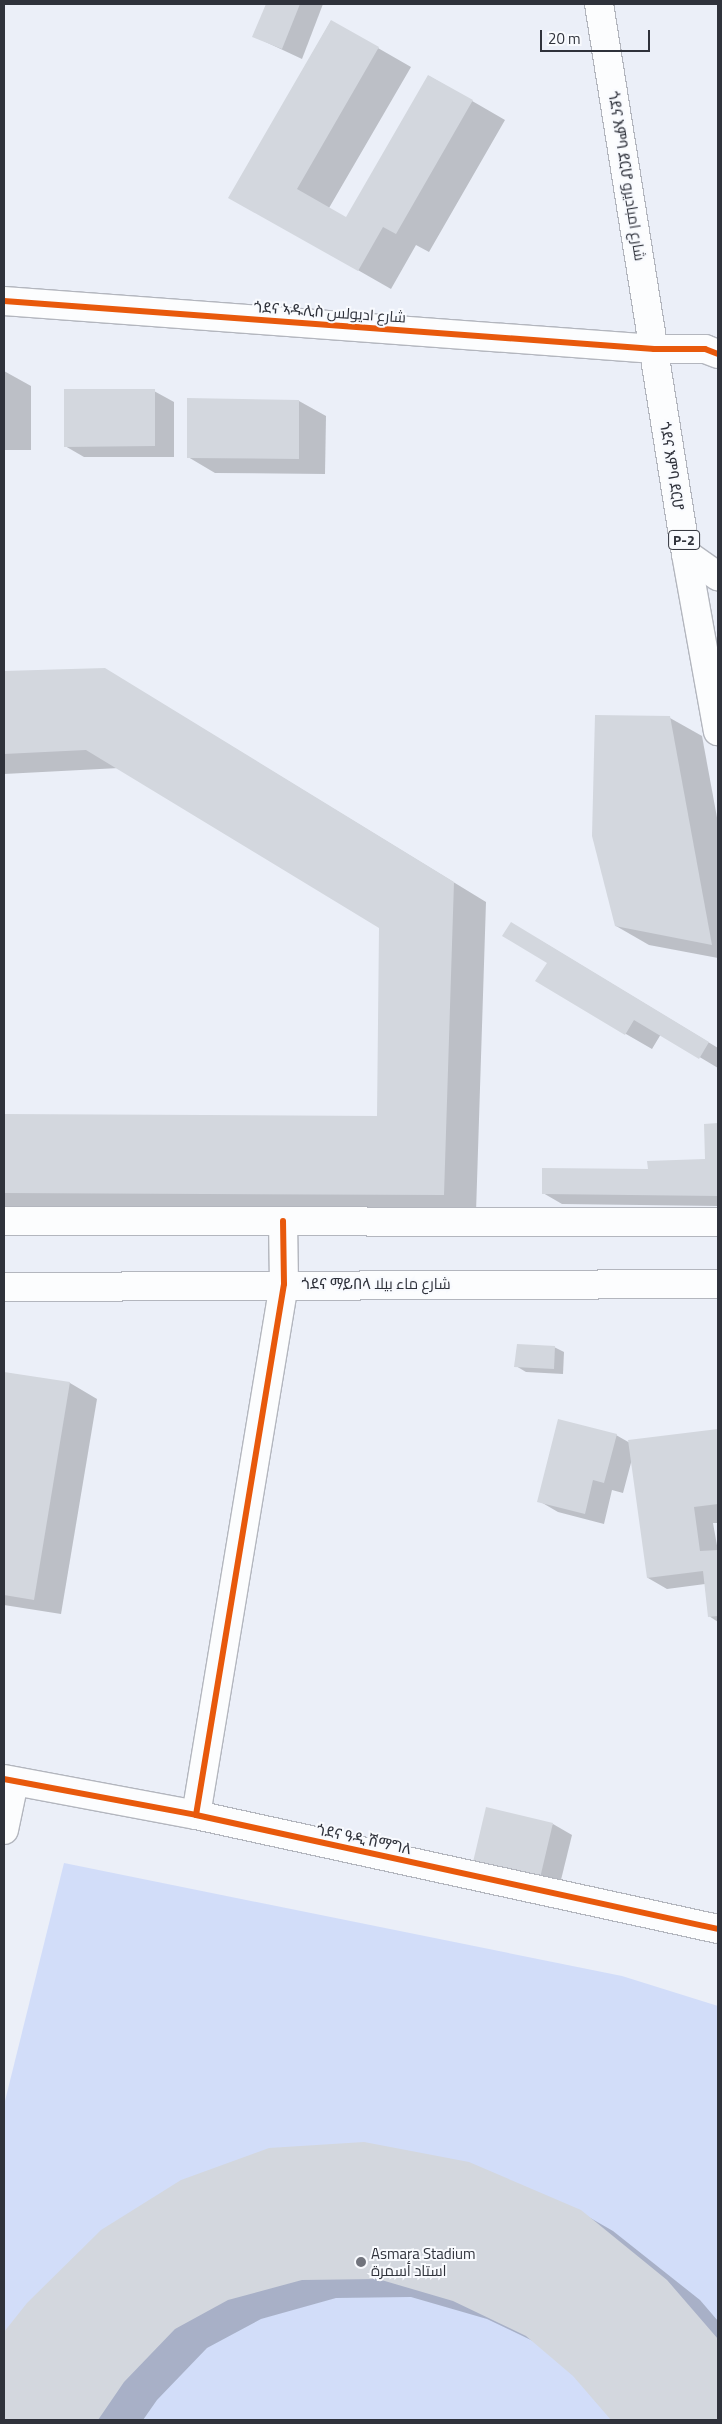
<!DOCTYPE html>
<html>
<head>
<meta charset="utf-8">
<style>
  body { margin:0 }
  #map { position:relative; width:722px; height:2424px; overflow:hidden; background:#ebeff8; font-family:"Titillium Web",Cairo,"Noto Sans Ethiopic",sans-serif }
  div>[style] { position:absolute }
  .green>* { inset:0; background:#d2ddf9 }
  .shadow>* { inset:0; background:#0003 }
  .building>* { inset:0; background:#d3d7de }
  .roads { filter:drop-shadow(1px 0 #b3b6be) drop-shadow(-1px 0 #b3b6be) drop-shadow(0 1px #b3b6be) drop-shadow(0 -1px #b3b6be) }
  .minor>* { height:28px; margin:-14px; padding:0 14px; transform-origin:14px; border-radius:14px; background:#fcfdfe }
  .major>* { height:28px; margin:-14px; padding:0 14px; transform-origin:14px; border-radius:14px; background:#fcfdfe }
  .highway>* { height:28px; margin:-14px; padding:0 14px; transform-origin:14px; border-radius:14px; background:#fcfdfe }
  .cycleway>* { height:6px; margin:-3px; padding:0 3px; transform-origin:3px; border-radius:3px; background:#e8590c }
  .dots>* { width:14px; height:14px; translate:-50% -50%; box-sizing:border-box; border:2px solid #f8fafe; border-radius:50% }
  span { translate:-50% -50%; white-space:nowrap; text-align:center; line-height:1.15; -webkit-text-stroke:4px #f8fafe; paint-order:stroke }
  .shield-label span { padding:1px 4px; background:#f8fafe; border:1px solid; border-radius:4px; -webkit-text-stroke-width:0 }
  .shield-label { font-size:14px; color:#2f323b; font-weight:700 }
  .street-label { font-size:15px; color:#2f323b }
  .poi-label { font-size:15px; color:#2f323b }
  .left { translate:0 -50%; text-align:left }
  .frame { position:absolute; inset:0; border:5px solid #2f323b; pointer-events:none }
  .scale { position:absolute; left:540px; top:30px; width:110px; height:22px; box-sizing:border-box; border:2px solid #2f323b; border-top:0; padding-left:6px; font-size:15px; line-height:18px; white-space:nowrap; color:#2f323b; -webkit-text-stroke:4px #f8fafe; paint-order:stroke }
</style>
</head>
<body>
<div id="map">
  <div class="green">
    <i style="clip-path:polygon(64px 1863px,622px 1976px,718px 2006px,718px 2420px,4px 2420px,4px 2105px)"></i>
  </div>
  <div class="shadow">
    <i style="clip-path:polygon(267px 4px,323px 4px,302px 59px,253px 36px)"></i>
    <i style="clip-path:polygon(331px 21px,411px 67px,329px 208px,347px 219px,429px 76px,505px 120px,429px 252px,416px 245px,391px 289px,230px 197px)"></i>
    <i style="clip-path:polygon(4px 371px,31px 386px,31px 450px,4px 450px)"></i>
    <i style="clip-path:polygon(154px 391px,174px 402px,174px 457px,84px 457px,65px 446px)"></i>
    <i style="clip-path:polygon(189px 399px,299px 401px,326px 416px,325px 474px,215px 473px,188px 457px)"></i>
    <i style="clip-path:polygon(105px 669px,486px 902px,476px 1213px,4px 1210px,4px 1115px,379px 1117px,381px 927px,119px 768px,4px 774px,4px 672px)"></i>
    <i style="clip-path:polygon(670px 718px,702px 736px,718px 823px,718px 958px,649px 945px,616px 926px)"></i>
    <i style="clip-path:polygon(538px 939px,718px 1048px,718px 1068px,661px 1034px,652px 1049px,626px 1034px,549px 962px)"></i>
    <i style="clip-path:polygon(705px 1125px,718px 1125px,718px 1206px,562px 1204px,543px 1193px,707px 1161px)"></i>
    <i style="clip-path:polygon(554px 1347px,564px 1352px,563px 1374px,526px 1372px,516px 1366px)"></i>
    <i style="clip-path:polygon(6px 1373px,70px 1383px,97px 1399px,61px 1614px,4px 1605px)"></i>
    <i style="clip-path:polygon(718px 1430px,718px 1523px,713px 1523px,718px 1551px,718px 1622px,709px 1616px,705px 1584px,667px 1589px,648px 1578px,632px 1459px,623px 1493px,612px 1490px,604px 1524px,558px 1512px,539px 1501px,616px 1435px,630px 1443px)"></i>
    <i style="clip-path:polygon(553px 1824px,572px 1835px,559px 1888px,494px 1873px)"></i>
    <i style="clip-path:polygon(580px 2212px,613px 2231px,700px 2300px,718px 2321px,718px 2420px,612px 2420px,574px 2376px,535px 2342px,487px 2319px,411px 2297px,336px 2298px,261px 2319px,207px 2348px,157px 2400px,143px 2420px,4px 2420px,4px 2334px,28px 2304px)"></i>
  </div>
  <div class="building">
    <i style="clip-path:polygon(266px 4px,300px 4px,282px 49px,252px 37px)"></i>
    <i style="clip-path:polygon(331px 20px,379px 47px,297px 189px,346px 217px,428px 75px,473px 100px,396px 234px,383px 227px,358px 271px,228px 198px)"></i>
    <i style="clip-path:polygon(64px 389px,155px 389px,155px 446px,64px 447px)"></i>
    <i style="clip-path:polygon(187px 398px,299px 400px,299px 459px,187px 458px)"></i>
    <i style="clip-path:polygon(105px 668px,454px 882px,444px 1195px,4px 1193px,4px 1114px,377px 1116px,379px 928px,86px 750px,4px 754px,4px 671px)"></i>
    <i style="clip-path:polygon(595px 715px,670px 716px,712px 945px,615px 926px,592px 836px)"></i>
    <i style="clip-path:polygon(511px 922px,709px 1042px,699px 1059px,634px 1020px,625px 1035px,535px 981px,547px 963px,502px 936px)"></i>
    <i style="clip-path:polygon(718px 1123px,718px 1196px,542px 1194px,542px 1168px,648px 1169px,647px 1161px,705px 1159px,704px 1124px)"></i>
    <i style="clip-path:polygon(517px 1344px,555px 1346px,554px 1369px,514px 1367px)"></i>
    <i style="clip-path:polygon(4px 1372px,70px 1382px,34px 1600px,4px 1595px)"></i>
    <i style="clip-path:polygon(558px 1419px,617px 1434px,604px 1483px,593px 1480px,585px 1514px,537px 1502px)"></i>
    <i style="clip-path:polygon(718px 1429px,718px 1504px,694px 1507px,700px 1551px,718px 1550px,718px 1616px,708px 1617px,703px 1571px,647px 1578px,628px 1440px)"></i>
    <i style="clip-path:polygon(486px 1807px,553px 1823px,540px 1878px,473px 1862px)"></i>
    <i style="clip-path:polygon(364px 2142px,469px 2162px,581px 2210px,667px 2280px,718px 2339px,718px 2420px,611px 2420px,573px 2376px,526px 2336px,453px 2301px,378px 2279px,302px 2280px,228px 2300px,175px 2329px,124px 2382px,98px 2420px,4px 2420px,4px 2332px,27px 2303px,101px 2230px,181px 2180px,269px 2148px)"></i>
  </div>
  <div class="roads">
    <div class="minor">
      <i style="left:4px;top:301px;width:652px;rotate:4.22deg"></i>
      <i style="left:654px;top:349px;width:51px"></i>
      <i style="left:705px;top:349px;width:14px;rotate:21deg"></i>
      <i style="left:4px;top:1779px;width:195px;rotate:10.6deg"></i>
      <i style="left:196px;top:1815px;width:534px;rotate:12.32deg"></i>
      <i style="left:196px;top:1815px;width:538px;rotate:-80.59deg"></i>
      <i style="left:284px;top:1284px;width:63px;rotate:-90.9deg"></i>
      <i style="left:4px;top:1830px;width:49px;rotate:-78.2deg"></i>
    </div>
    <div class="major">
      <i style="left:599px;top:4px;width:557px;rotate:81.01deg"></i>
      <i style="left:686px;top:554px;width:180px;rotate:79.8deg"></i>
      <i style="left:686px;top:554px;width:39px;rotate:35deg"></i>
    </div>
    <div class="highway">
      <i style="left:4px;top:1221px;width:714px;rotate:0.08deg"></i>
      <i style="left:4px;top:1287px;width:714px;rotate:-0.24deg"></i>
    </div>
  </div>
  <div class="cycleway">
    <i style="left:4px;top:301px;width:652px;rotate:4.22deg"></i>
    <i style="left:654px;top:349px;width:51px"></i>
    <i style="left:705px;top:349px;width:14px;rotate:21deg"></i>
    <i style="left:4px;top:1779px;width:195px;rotate:10.6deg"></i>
    <i style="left:196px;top:1815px;width:534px;rotate:12.32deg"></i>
    <i style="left:196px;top:1815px;width:538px;rotate:-80.59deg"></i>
    <i style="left:284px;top:1284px;width:63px;rotate:-90.9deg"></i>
  </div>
  <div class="dots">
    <i style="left:361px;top:2262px;background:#71747d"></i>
  </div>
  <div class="shield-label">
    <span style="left:684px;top:540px">P-2</span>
  </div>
  <div class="street-label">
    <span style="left:627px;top:176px;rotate:81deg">ጎደና እምባ ደርሆ شارع امباديرو</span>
    <span style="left:330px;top:312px;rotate:4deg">ጎደና ኣዱሊስ شارع اديولس</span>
    <span style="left:672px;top:466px;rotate:81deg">ጎደና እምባ ደርሆ</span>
    <span style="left:376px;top:1284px">ጎደና ማይበላ شارع ماء بيلا</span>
    <span style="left:364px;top:1839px;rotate:12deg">ጎደና ዓዲ ሽማግለ</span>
  </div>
  <div class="poi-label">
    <span class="left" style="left:371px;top:2262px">Asmara Stadium<br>استاد أسمرة</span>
  </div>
  <div class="frame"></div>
  <div class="scale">20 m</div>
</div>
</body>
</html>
